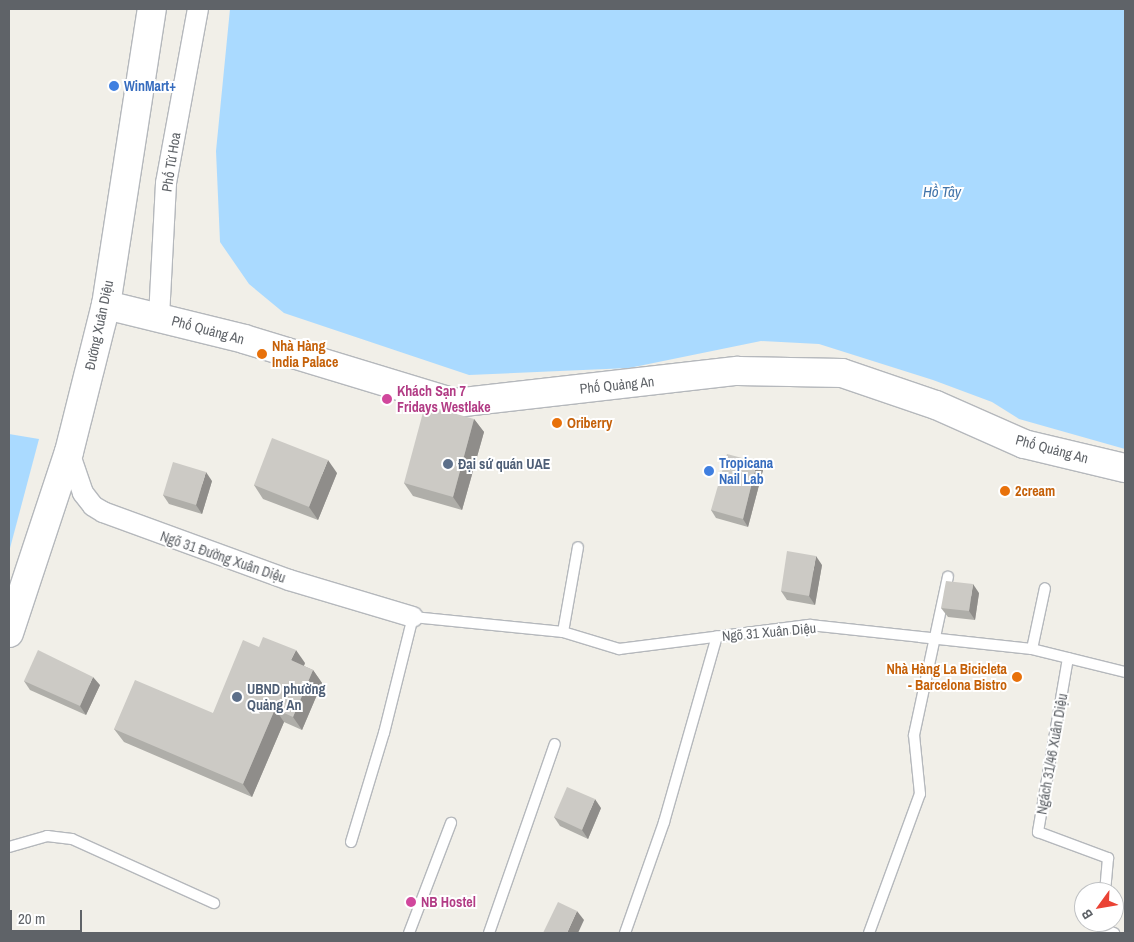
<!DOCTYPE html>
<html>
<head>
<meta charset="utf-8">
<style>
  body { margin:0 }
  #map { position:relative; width:1134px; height:942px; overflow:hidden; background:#f1efe8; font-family:"Archivo Narrow",sans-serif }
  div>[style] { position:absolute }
  .water>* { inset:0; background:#aadaff }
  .roads { filter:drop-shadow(1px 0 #b5b8bc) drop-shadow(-1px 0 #b5b8bc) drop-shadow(0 1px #b5b8bc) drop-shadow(0 -1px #b5b8bc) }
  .lane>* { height:10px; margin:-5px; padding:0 5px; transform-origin:5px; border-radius:5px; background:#fff }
  .street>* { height:20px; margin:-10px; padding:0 10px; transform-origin:10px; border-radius:10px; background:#fff }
  .secondary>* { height:28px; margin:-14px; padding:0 14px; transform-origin:14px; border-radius:14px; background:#fff }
  .wall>* { inset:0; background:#afaea9 }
  .shaded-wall>* { inset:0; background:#8f8d8a }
  .building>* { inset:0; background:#cccac5 }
  .dots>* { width:14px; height:14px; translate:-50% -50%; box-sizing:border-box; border:2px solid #fff; border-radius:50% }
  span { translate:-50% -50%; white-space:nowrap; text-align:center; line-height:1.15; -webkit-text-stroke:4px #fff; paint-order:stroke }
  .shop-label { font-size:14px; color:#366cbe; font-weight:700 }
  .left { translate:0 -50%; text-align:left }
  .street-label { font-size:14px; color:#5f6368 }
  .food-label { font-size:14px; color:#c56008; font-weight:700 }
  .right { translate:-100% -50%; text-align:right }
  .hotel-label { font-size:14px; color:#b23c85; font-weight:700 }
  .service-label { font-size:14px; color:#4e5e75; font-weight:700 }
  .water-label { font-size:15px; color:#4174aa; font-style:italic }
  .frame { position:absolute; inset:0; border:10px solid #5f6368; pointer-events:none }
  .north { position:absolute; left:1074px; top:882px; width:50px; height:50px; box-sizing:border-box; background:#fff; border:1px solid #bfc1c3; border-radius:50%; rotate:238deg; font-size:14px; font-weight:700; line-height:20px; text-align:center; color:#5f6368 }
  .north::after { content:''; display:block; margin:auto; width:18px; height:22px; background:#ea4335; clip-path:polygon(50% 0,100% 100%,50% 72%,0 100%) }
  .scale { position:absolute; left:10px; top:910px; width:72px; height:22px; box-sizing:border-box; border:2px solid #5f6368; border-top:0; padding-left:6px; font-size:15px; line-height:18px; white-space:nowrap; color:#5f6368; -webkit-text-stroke:4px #fff; paint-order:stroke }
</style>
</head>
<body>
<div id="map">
  <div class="water">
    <i style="clip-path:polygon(230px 9px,1125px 9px,1125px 449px,1019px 419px,992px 402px,933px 380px,819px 344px,761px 341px,629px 368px,469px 375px,284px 313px,249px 284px,220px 242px,216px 151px)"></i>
    <i style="clip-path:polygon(9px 434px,39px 439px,9px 552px)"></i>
  </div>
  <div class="roads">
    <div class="lane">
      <i style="left:563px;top:632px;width:86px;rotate:-80deg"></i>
      <i style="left:1032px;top:649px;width:62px;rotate:-78deg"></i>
      <i style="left:1068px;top:658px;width:177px;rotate:99.8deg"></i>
      <i style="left:1038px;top:832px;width:75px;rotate:20.4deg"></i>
      <i style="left:1108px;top:858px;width:34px;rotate:95deg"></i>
      <i style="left:351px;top:842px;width:114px;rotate:-73.2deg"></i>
      <i style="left:384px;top:733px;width:120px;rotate:-76deg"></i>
      <i style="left:413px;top:617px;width:151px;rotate:5.7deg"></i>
      <i style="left:563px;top:632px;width:59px;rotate:16.9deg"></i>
      <i style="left:619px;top:649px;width:193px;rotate:-7.2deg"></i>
      <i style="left:810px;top:625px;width:223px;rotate:6.2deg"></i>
      <i style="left:1032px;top:649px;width:96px;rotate:13.9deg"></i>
      <i style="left:9px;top:847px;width:40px;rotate:-16deg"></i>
      <i style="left:47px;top:836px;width:25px;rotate:7deg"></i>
      <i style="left:72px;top:839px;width:156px;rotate:24.3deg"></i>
      <i style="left:1104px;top:922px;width:7px;rotate:98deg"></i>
      <i style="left:1103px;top:929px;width:12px;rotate:20deg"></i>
      <i style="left:409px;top:933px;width:118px;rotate:-69.1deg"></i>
      <i style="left:489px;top:933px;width:200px;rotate:-70.8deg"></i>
      <i style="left:625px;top:933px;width:118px;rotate:-70.6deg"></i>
      <i style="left:664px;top:822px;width:193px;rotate:-74.1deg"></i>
      <i style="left:869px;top:933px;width:148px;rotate:-69.9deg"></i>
      <i style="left:920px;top:794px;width:59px;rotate:-95.8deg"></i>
      <i style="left:914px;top:735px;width:162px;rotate:-77.9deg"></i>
    </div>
    <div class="street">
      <i style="left:159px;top:317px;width:134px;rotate:-87deg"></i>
      <i style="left:166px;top:183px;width:177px;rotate:-79.6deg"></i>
      <i style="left:69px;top:452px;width:43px;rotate:71.1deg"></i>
      <i style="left:83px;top:493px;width:16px;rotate:52deg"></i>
      <i style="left:93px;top:506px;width:12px;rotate:31deg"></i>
      <i style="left:103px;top:512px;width:198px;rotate:20.1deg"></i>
      <i style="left:289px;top:580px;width:129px;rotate:16.6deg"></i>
    </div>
    <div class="secondary">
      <i style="left:106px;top:305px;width:142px;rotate:13.8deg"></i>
      <i style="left:244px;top:339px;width:220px;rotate:16.9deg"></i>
      <i style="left:455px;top:403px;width:285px;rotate:-6.5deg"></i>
      <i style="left:738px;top:371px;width:104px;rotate:1.1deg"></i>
      <i style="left:842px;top:373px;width:99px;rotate:18.8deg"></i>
      <i style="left:936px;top:405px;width:96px;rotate:23.9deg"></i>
      <i style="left:1024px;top:444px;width:104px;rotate:13.4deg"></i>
      <i style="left:9px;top:633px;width:191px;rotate:-71.7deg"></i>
      <i style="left:69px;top:452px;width:152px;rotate:-75.9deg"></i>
      <i style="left:106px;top:305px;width:300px;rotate:-81.2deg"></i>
    </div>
  </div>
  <div class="wall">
    <i style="clip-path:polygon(474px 419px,484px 432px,462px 510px,413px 496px,404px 483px)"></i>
    <i style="clip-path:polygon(763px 470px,748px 527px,716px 518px,711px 510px)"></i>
    <i style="clip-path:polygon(337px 473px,318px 520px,263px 499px,254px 485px)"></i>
    <i style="clip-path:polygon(212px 481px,202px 514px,169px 504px,163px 495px)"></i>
    <i style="clip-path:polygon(822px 565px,815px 605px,787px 600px,781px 591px)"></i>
    <i style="clip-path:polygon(979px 593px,975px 620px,948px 617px,941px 608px)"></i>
    <i style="clip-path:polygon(305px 663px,304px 666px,313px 670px,322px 683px,302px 730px,284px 722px,252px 797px,124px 742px,114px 729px,213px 713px)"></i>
    <i style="clip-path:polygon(24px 681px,100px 685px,86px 715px,30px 690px)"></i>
    <i style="clip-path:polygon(601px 808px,588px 839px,560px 826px,554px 817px)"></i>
  </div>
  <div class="shaded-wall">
    <i style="clip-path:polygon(474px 419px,484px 432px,462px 510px,453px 497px)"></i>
    <i style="clip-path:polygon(328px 460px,337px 473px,318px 520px,309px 507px)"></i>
    <i style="clip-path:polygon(757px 462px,763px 470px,748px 527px,743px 519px)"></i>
    <i style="clip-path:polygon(206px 472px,212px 481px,202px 514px,196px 505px)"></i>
    <i style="clip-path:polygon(816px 556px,822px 565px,815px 605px,809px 596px)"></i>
    <i style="clip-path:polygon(973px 584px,979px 593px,975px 620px,969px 611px)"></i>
    <i style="clip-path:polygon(296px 650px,305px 663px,300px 674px,291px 660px)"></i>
    <i style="clip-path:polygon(313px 670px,322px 683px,302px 730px,293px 717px)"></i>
    <i style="clip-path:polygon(93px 677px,100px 685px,86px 715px,80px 706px)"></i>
    <i style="clip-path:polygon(275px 709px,284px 722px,252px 797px,243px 784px)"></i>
    <i style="clip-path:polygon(595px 799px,601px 808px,588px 839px,582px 830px)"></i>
    <i style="clip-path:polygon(577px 911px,584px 920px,578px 933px,567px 933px)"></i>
  </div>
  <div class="building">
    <i style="clip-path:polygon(425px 405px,474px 419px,453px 497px,404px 483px)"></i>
    <i style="clip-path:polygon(272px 438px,328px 460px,309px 507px,254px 485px)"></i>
    <i style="clip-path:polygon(727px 454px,757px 462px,743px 519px,711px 510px)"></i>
    <i style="clip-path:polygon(173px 462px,206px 472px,196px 505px,163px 495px)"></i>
    <i style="clip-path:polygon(787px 551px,816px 556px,809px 596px,781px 591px)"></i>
    <i style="clip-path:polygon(946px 581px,973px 584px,969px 611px,941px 608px)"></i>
    <i style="clip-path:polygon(263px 637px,296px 650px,291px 660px,313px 670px,293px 717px,275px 709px,243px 784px,114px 729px,135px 680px,213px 713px,243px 640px,259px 647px)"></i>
    <i style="clip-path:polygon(38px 650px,93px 677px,80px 706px,24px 681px)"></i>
    <i style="clip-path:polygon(567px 787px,595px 799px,582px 830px,554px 817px)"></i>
    <i style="clip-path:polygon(558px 902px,577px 911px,567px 933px,543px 933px)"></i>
  </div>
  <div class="dots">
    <i style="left:114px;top:86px;background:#3f7fe0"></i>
    <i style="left:262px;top:354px;background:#e8710a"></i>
    <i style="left:387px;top:399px;background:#d1479c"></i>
    <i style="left:557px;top:423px;background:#e8710a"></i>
    <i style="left:448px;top:464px;background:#5c6f8a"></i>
    <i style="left:709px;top:471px;background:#3f7fe0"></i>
    <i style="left:1005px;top:491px;background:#e8710a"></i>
    <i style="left:1017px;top:677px;background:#e8710a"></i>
    <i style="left:237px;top:697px;background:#5c6f8a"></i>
    <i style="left:411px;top:902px;background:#d1479c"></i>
  </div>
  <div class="shop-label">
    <span class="left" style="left:124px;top:86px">WinMart+</span>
    <span class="left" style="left:719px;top:471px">Tropicana<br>Nail Lab</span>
  </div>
  <div class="street-label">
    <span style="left:171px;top:162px;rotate:-81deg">Phố Từ Hoa</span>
    <span style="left:99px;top:325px;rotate:-78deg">Đường Xuân Diệu</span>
    <span style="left:208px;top:330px;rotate:15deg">Phố Quảng An</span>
    <span style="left:617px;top:385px;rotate:-6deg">Phố Quảng An</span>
    <span style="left:1052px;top:449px;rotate:15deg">Phố Quảng An</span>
    <span style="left:223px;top:557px;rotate:19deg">Ngõ 31 Đường Xuân Diệu</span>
    <span style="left:769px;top:632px;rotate:-5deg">Ngõ 31 Xuân Diệu</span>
    <span style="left:1052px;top:754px;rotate:-80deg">Ngách 31/46 Xuân Diệu</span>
  </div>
  <div class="food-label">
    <span class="left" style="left:272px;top:354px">Nhà Hàng<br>India Palace</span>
    <span class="left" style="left:567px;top:423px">Oriberry</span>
    <span class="left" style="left:1015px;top:491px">2cream</span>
    <span class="right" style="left:1007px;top:677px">Nhà Hàng La Bicicleta<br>- Barcelona Bistro</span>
  </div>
  <div class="hotel-label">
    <span class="left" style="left:397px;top:399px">Khách Sạn 7<br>Fridays Westlake</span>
    <span class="left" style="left:421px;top:902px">NB Hostel</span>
  </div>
  <div class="service-label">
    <span class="left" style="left:458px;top:464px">Đại sứ quán UAE</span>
    <span class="left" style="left:247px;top:697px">UBND phường<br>Quảng An</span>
  </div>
  <div class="water-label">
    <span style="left:942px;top:192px">Hồ Tây</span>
  </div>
  <div class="frame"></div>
  <div class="north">B</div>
  <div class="scale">20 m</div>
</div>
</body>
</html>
